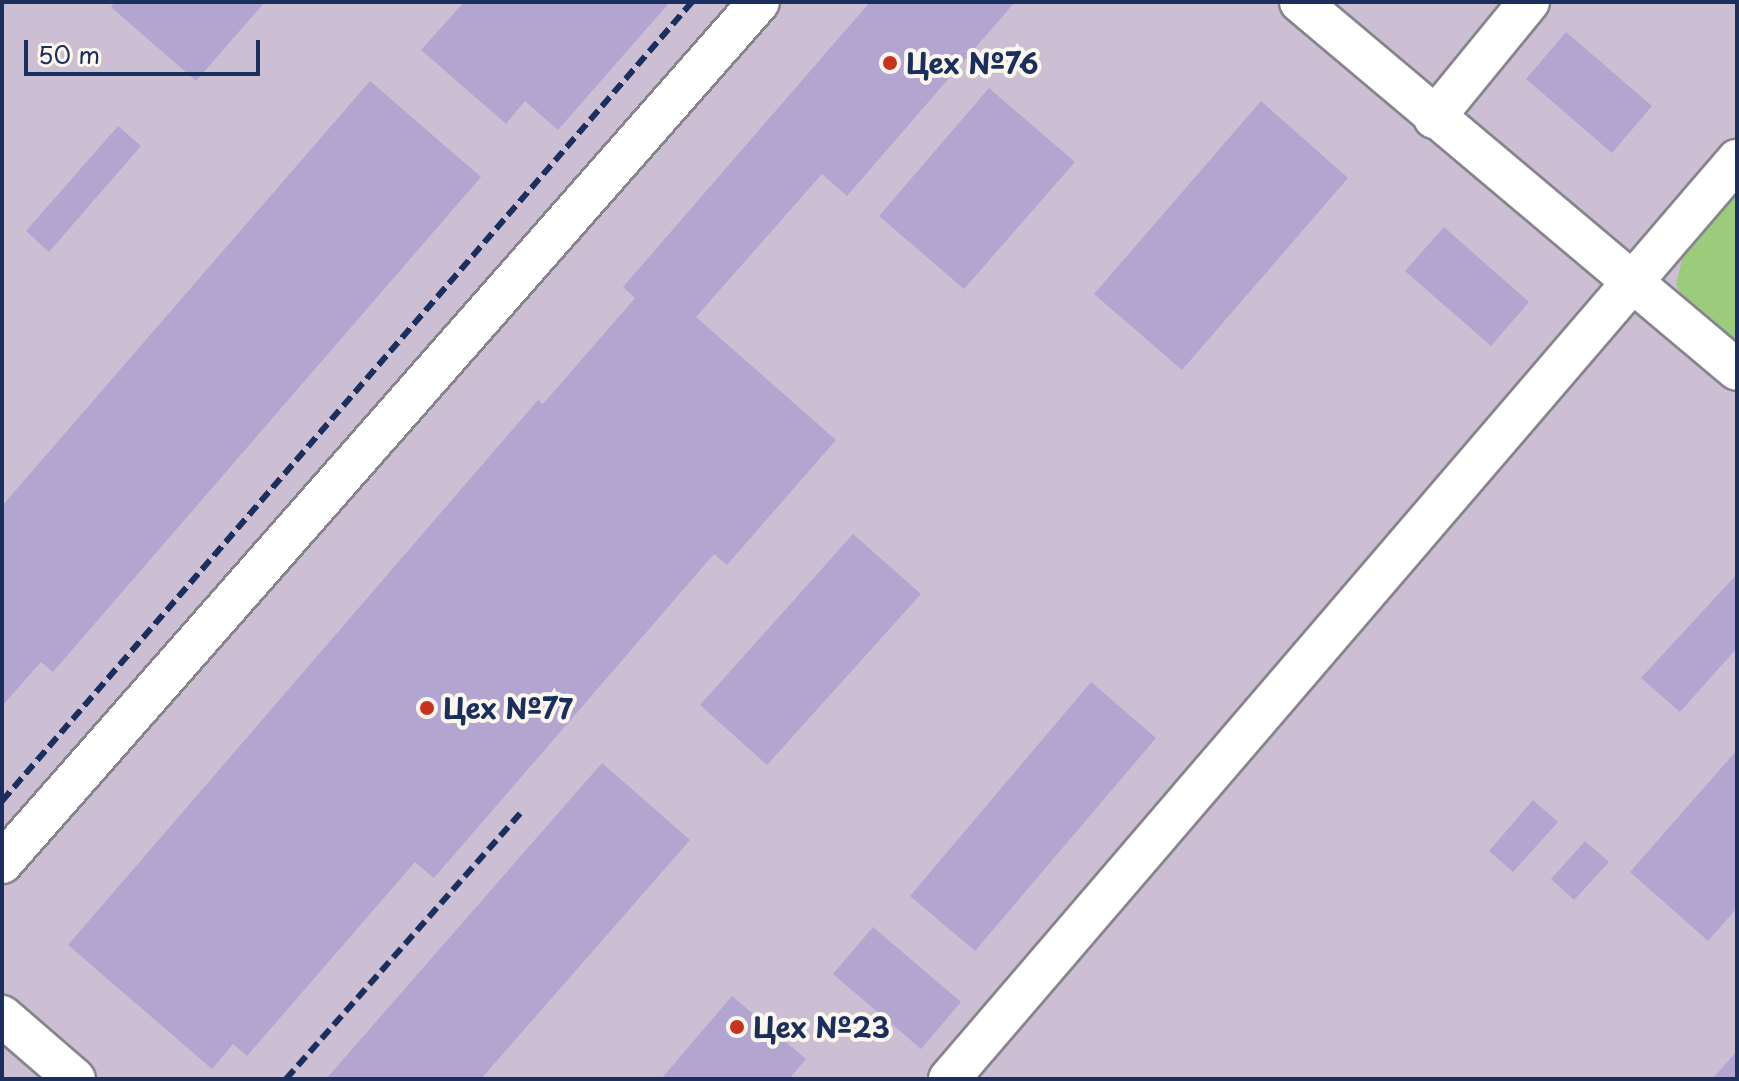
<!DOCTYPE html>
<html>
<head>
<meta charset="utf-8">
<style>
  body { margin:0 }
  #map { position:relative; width:1739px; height:1081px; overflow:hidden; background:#f3dabc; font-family:"Playpen Sans",sans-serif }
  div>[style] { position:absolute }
  .industrial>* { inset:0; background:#ccbfd4 }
  .green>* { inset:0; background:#9acc7b }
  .building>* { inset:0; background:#b2a6d0 }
  .roads { filter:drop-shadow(2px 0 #87848d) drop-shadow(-2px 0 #87848d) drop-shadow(0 2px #87848d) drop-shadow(0 -2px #87848d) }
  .minor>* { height:40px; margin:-20px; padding:0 20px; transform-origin:20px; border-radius:20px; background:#fff }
  .rail>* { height:6px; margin-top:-3px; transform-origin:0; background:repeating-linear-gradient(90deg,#1b2f5e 0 12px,transparent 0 18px) }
  .dots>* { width:22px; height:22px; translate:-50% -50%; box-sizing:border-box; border:4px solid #fbf7ec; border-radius:50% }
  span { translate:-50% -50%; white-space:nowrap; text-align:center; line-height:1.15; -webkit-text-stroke:8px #fbf7ec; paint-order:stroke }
  .poi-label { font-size:28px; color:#1b2f5e; font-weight:700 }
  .left { translate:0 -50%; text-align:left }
  .frame { position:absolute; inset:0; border:4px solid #1b2f5e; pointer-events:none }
  .scale { position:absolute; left:24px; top:40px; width:236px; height:36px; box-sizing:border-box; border:4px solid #1b2f5e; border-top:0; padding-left:10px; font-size:24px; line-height:28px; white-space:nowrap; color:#1b2f5e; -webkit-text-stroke:6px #fbf7ec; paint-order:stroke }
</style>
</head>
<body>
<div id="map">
  <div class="industrial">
    <i style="clip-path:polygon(2px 2px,1737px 2px,1737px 1079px,2px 1079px)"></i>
  </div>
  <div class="green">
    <i style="clip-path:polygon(1737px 186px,1737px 346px,1684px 301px,1676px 284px,1685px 247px)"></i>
  </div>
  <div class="building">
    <i style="clip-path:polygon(115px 2px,265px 2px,196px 81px,111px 7px)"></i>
    <i style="clip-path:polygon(464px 2px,670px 2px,558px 130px,525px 101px,506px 124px,421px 50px)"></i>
    <i style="clip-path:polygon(870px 2px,1015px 2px,847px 196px,822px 174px,696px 317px,836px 440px,727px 565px,714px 554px,434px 878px,415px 862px,247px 1056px,233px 1044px,212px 1069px,68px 945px,538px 400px,543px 404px,635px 298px,623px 287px)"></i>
    <i style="clip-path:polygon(1566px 32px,1652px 106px,1612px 153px,1526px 79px)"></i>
    <i style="clip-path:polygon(370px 81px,481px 177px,53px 672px,41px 662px,2px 706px,2px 506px)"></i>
    <i style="clip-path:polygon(989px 88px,1075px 162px,964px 289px,879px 216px)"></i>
    <i style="clip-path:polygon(1261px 101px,1348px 178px,1182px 370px,1094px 294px)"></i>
    <i style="clip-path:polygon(118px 126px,141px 146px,49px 252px,26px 231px)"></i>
    <i style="clip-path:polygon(1444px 227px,1529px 302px,1491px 346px,1405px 271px)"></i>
    <i style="clip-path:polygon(853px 534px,921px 594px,767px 765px,700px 705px)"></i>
    <i style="clip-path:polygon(1737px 574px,1737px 648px,1680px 712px,1641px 678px)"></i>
    <i style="clip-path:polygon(1091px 682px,1156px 738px,975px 951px,910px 896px)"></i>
    <i style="clip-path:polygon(1737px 750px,1737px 908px,1708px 941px,1630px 872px)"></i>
    <i style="clip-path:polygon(602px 763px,690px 840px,481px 1079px,326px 1079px)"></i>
    <i style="clip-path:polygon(1533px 800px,1558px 822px,1513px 872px,1489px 851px)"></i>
    <i style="clip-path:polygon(1585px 841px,1609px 862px,1574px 900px,1551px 879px)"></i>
    <i style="clip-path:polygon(873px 927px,961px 1002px,921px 1049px,833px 974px)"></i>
    <i style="clip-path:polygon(732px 996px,806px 1059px,789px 1079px,661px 1079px)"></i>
    <i style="clip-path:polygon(1737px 1051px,1737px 1079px,1712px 1079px)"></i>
  </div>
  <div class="roads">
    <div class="minor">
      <i style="left:1300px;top:2px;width:571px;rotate:40.1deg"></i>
      <i style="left:1434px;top:118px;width:150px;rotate:-50.7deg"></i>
      <i style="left:2px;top:863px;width:1146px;rotate:-48.68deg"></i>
      <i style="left:2px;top:1016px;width:96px;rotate:40.8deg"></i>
      <i style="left:949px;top:1079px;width:1211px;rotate:-49.39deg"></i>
    </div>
  </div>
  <div class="rail">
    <i style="left:2px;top:801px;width:1056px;rotate:-49.19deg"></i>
    <i style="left:286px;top:1079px;width:360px;rotate:-48.6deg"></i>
  </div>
  <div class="dots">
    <i style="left:890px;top:63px;background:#c8321e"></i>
    <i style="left:427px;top:708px;background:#c8321e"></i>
    <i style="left:737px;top:1027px;background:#c8321e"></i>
  </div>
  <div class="poi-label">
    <span class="left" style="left:906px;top:63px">Цех №76</span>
    <span class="left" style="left:443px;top:708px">Цех №77</span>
    <span class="left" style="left:753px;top:1027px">Цех №23</span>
  </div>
  <div class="frame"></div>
  <div class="scale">50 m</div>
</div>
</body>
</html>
